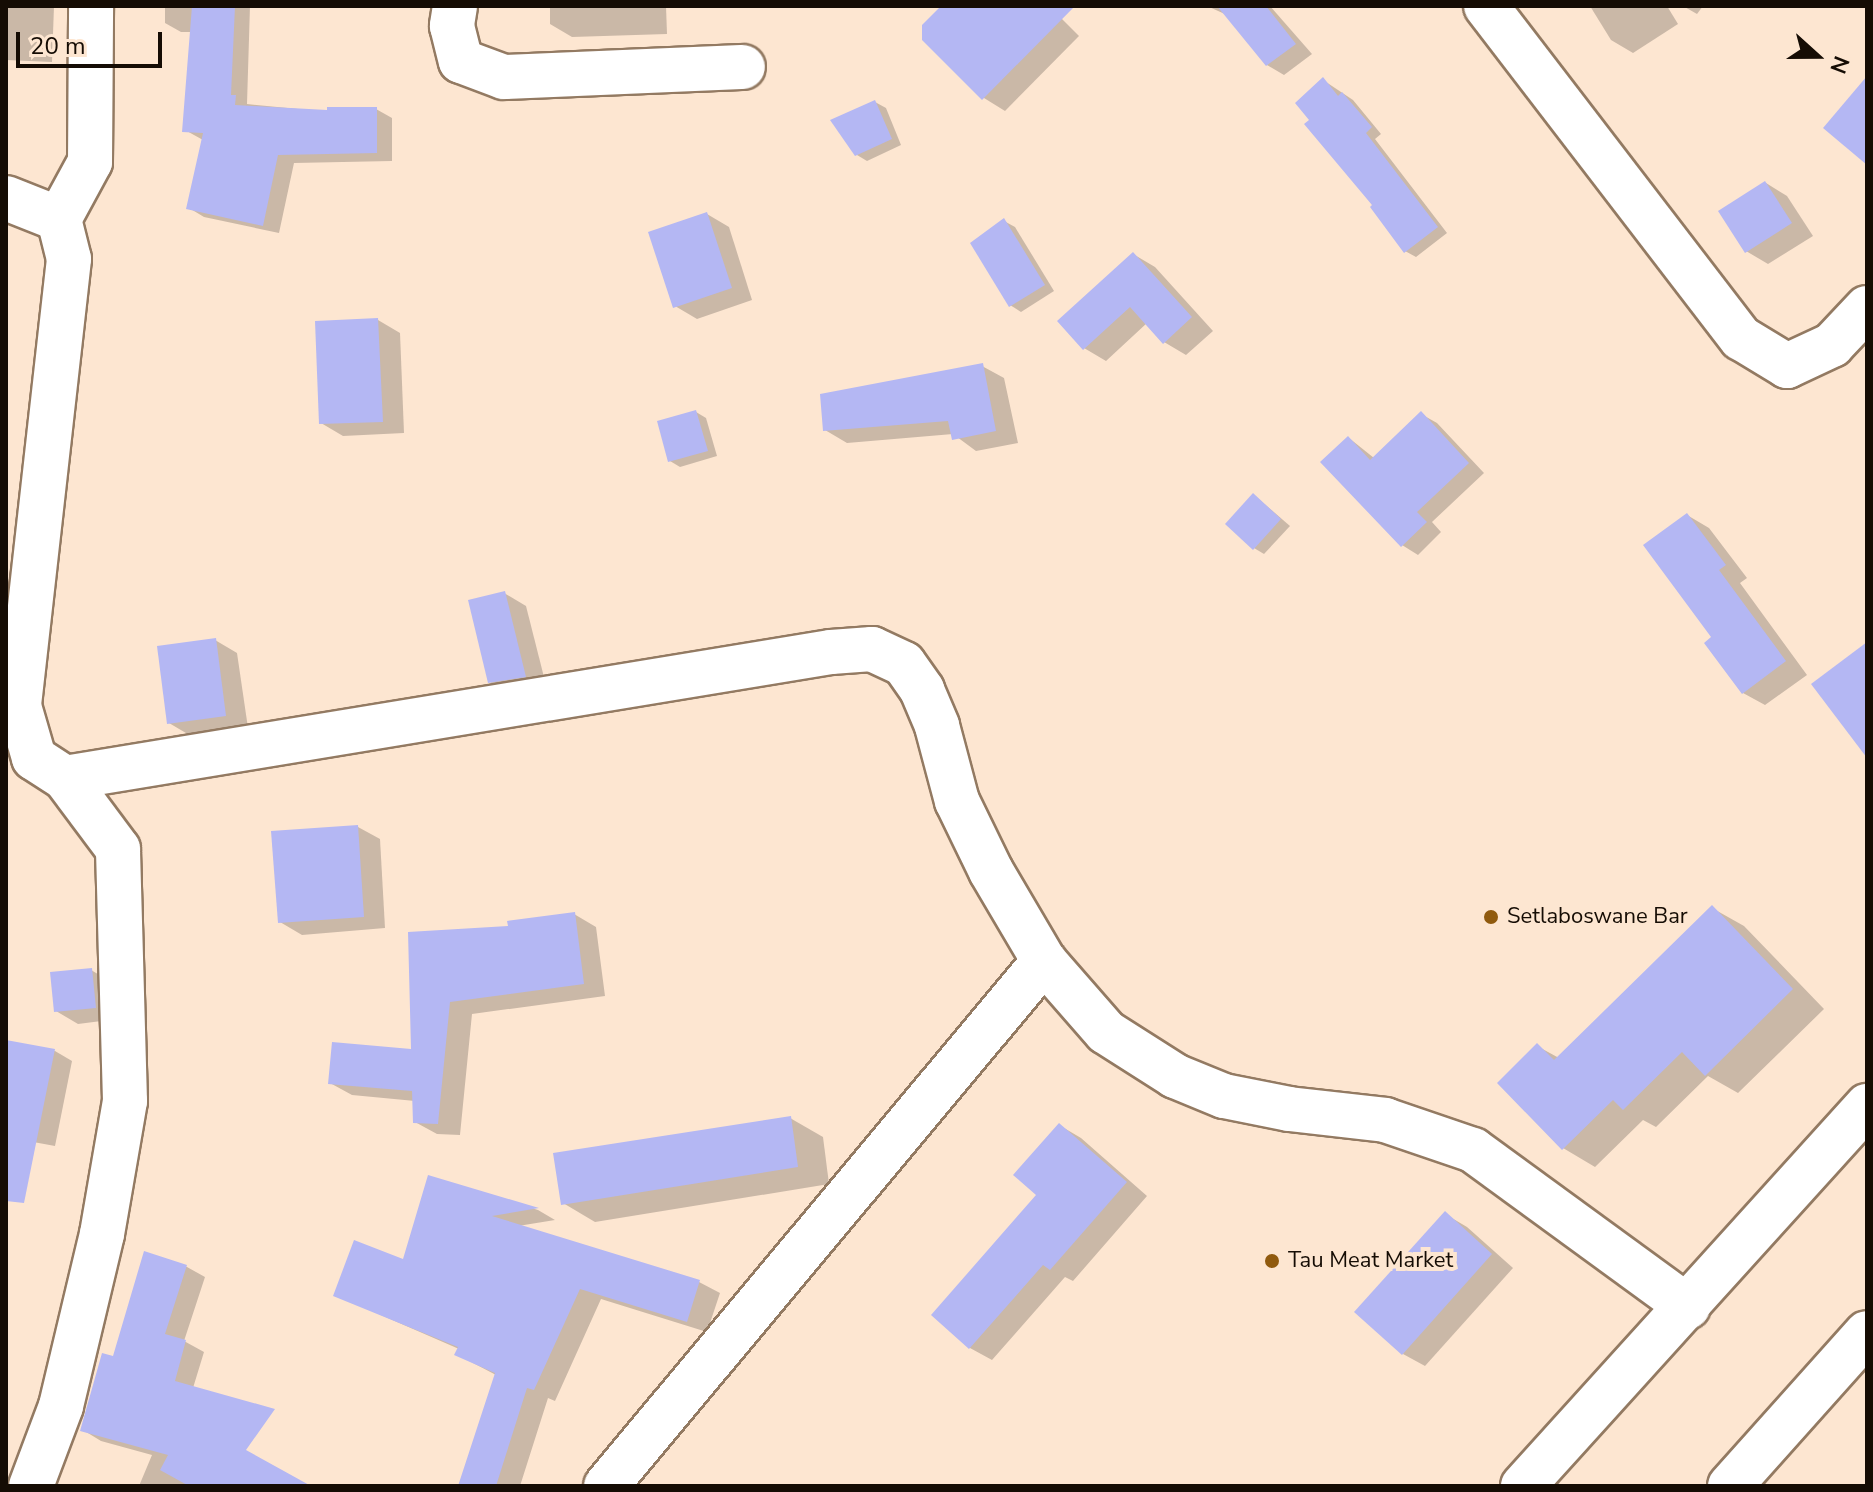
<!DOCTYPE html>
<html>
<head>
<meta charset="utf-8">
<style>
  body { margin:0 }
  #map { position:relative; width:1873px; height:1492px; overflow:hidden; background:#fde6d1; font-family:"Nunito Sans",sans-serif }
  div>[style] { position:absolute }
  .shadow>* { inset:0; background:#0003 }
  .building>* { inset:0; background:#b4b7f3 }
  .roads { filter:drop-shadow(2px 0 #937a62) drop-shadow(-2px 0 #937a62) drop-shadow(0 2px #937a62) drop-shadow(0 -2px #937a62) }
  .minor>* { height:44px; margin:-22px; padding:0 22px; transform-origin:22px; border-radius:22px; background:#fff }
  .tertiary>* { height:44px; margin:-22px; padding:0 22px; transform-origin:22px; border-radius:22px; background:#fff }
  .dots>* { width:22px; height:22px; translate:-50% -50%; box-sizing:border-box; border:4px solid #fde6d1; border-radius:50% }
  span { translate:-50% -50%; white-space:nowrap; text-align:center; line-height:1.15; -webkit-text-stroke:8px #fde6d1; paint-order:stroke }
  .poi-label { font-size:22px; color:#150c04 }
  .left { translate:0 -50%; text-align:left }
  .frame { position:absolute; inset:0; border:8px solid #150c04; pointer-events:none }
  .north { position:absolute; left:1777px; top:16px; width:80px; height:80px; -webkit-text-stroke:6px #fde6d1; paint-order:stroke; rotate:111deg; font-size:22px; font-weight:700; line-height:32px; text-align:center; color:#150c04 }
  .north::after { content:''; display:block; margin:auto; width:28px; height:36px; background:#150c04; clip-path:polygon(50% 0,100% 100%,50% 72%,0 100%) }
  .scale { position:absolute; left:16px; top:32px; width:146px; height:36px; box-sizing:border-box; border:4px solid #150c04; border-top:0; padding-left:10px; font-size:24px; line-height:28px; white-space:nowrap; color:#150c04; -webkit-text-stroke:6px #fde6d1; paint-order:stroke }
</style>
</head>
<body>
<div id="map">
  <div class="shadow">
    <i style="clip-path:polygon(6px 6px,54px 6px,52px 62px,6px 60px)"></i>
    <i style="clip-path:polygon(165px 6px,250px 6px,247px 104px,329px 112px,376px 109px,392px 118px,392px 161px,294px 163px,279px 233px,204px 217px,189px 208px,203px 140px,185px 130px,192px 32px,181px 32px,165px 23px)"></i>
    <i style="clip-path:polygon(550px 6px,666px 6px,667px 34px,572px 37px,550px 24px)"></i>
    <i style="clip-path:polygon(944px 6px,1049px 6px,1079px 36px,1005px 111px,984px 98px)"></i>
    <i style="clip-path:polygon(1207px 6px,1270px 6px,1312px 54px,1284px 75px,1267px 65px,1227px 15px)"></i>
    <i style="clip-path:polygon(1590px 6px,1667px 6px,1678px 24px,1633px 53px,1611px 40px)"></i>
    <i style="clip-path:polygon(1683px 6px,1703px 6px,1697px 14px)"></i>
    <i style="clip-path:polygon(1323px 80px,1353px 100px,1381px 134px,1375px 139px,1447px 233px,1416px 257px,1405px 251px,1312px 120px)"></i>
    <i style="clip-path:polygon(875px 102px,886px 108px,901px 145px,867px 161px,857px 155px)"></i>
    <i style="clip-path:polygon(1766px 183px,1787px 196px,1813px 236px,1768px 264px,1746px 251px)"></i>
    <i style="clip-path:polygon(707px 214px,729px 227px,752px 300px,697px 319px,675px 306px)"></i>
    <i style="clip-path:polygon(1004px 221px,1015px 227px,1054px 291px,1021px 312px,1010px 305px)"></i>
    <i style="clip-path:polygon(1133px 254px,1155px 267px,1213px 331px,1186px 355px,1164px 342px,1147px 323px,1106px 361px,1084px 348px)"></i>
    <i style="clip-path:polygon(378px 320px,400px 333px,404px 433px,343px 436px,321px 423px)"></i>
    <i style="clip-path:polygon(982px 366px,1004px 378px,1018px 443px,976px 451px,953px 434px,847px 443px,825px 430px)"></i>
    <i style="clip-path:polygon(696px 412px,706px 418px,717px 456px,680px 467px,670px 461px)"></i>
    <i style="clip-path:polygon(1421px 414px,1437px 423px,1484px 473px,1432px 522px,1441px 532px,1418px 555px,1402px 545px,1349px 438px,1374px 458px)"></i>
    <i style="clip-path:polygon(1254px 495px,1290px 526px,1264px 554px,1254px 548px)"></i>
    <i style="clip-path:polygon(1687px 515px,1709px 528px,1747px 578px,1740px 583px,1807px 675px,1765px 705px,1743px 693px,1714px 637px)"></i>
    <i style="clip-path:polygon(504px 593px,526px 606px,547px 689px,512px 694px,490px 682px)"></i>
    <i style="clip-path:polygon(215px 640px,237px 653px,248px 728px,191px 736px,169px 723px)"></i>
    <i style="clip-path:polygon(358px 827px,380px 839px,385px 928px,302px 935px,280px 922px)"></i>
    <i style="clip-path:polygon(1712px 908px,1744px 926px,1824px 1009px,1738px 1093px,1708px 1076px,1656px 1127px,1643px 1120px,1595px 1167px,1563px 1148px,1537px 1046px,1559px 1058px)"></i>
    <i style="clip-path:polygon(574px 914px,596px 927px,605px 996px,472px 1014px,460px 1135px,437px 1134px,415px 1122px,415px 1101px,352px 1095px,330px 1083px,413px 1051px,410px 934px,510px 928px)"></i>
    <i style="clip-path:polygon(91px 970px,113px 983px,117px 1019px,78px 1024px,56px 1011px)"></i>
    <i style="clip-path:polygon(6px 1042px,55px 1051px,72px 1061px,55px 1146px,6px 1137px)"></i>
    <i style="clip-path:polygon(790px 1118px,823px 1137px,829px 1184px,595px 1222px,563px 1203px)"></i>
    <i style="clip-path:polygon(1059px 1125px,1081px 1138px,1147px 1196px,1073px 1281px,1065px 1277px,992px 1360px,970px 1348px,933px 1315px,1039px 1195px)"></i>
    <i style="clip-path:polygon(430px 1177px,538px 1210px,555px 1220px,518px 1226px,699px 1282px,720px 1293px,707px 1332px,601px 1299px,555px 1401px,548px 1398px,520px 1486px,460px 1486px,496px 1375px,456px 1354px,459px 1349px,335px 1295px,404px 1261px)"></i>
    <i style="clip-path:polygon(1445px 1214px,1467px 1227px,1513px 1268px,1425px 1366px,1403px 1354px)"></i>
    <i style="clip-path:polygon(146px 1254px,187px 1267px,205px 1277px,184px 1341px,204px 1352px,193px 1388px,222px 1486px,139px 1486px,152px 1455px,101px 1441px,83px 1430px,114px 1358px)"></i>
  </div>
  <div class="building">
    <i style="clip-path:polygon(192px 6px,235px 6px,231px 95px,236px 95px,235px 105px,327px 110px,327px 107px,377px 107px,377px 153px,278px 155px,263px 226px,186px 209px,203px 133px,182px 132px)"></i>
    <i style="clip-path:polygon(941px 6px,1075px 6px,982px 100px,922px 40px,922px 25px)"></i>
    <i style="clip-path:polygon(1217px 6px,1266px 6px,1296px 44px,1266px 66px)"></i>
    <i style="clip-path:polygon(1867px 76px,1867px 165px,1823px 128px)"></i>
    <i style="clip-path:polygon(1323px 77px,1338px 96px,1342px 92px,1372px 127px,1366px 133px,1438px 227px,1404px 253px,1370px 207px,1372px 205px,1304px 124px,1309px 120px,1295px 103px)"></i>
    <i style="clip-path:polygon(875px 100px,892px 139px,855px 156px,830px 120px)"></i>
    <i style="clip-path:polygon(1765px 181px,1792px 223px,1745px 253px,1718px 211px)"></i>
    <i style="clip-path:polygon(707px 212px,732px 288px,673px 308px,648px 232px)"></i>
    <i style="clip-path:polygon(1004px 218px,1045px 285px,1009px 307px,970px 243px)"></i>
    <i style="clip-path:polygon(1133px 252px,1192px 317px,1163px 344px,1130px 307px,1083px 350px,1057px 321px)"></i>
    <i style="clip-path:polygon(378px 318px,383px 422px,319px 424px,315px 321px)"></i>
    <i style="clip-path:polygon(983px 363px,996px 431px,952px 440px,948px 421px,823px 431px,820px 394px)"></i>
    <i style="clip-path:polygon(696px 410px,708px 451px,668px 462px,657px 421px)"></i>
    <i style="clip-path:polygon(1421px 411px,1469px 463px,1417px 512px,1427px 522px,1401px 547px,1320px 462px,1348px 436px,1370px 460px)"></i>
    <i style="clip-path:polygon(1253px 493px,1281px 519px,1253px 550px,1225px 524px)"></i>
    <i style="clip-path:polygon(1687px 513px,1726px 565px,1719px 570px,1786px 661px,1742px 694px,1704px 643px,1711px 637px,1643px 545px)"></i>
    <i style="clip-path:polygon(505px 591px,526px 677px,488px 683px,468px 600px)"></i>
    <i style="clip-path:polygon(216px 638px,226px 716px,167px 724px,157px 646px)"></i>
    <i style="clip-path:polygon(1867px 642px,1867px 758px,1811px 684px)"></i>
    <i style="clip-path:polygon(358px 825px,364px 917px,278px 923px,271px 831px)"></i>
    <i style="clip-path:polygon(1712px 905px,1793px 989px,1705px 1076px,1682px 1052px,1623px 1110px,1613px 1100px,1562px 1150px,1497px 1083px,1537px 1043px,1554px 1060px)"></i>
    <i style="clip-path:polygon(575px 912px,584px 984px,450px 1002px,438px 1124px,413px 1123px,412px 1091px,328px 1084px,332px 1042px,411px 1049px,408px 932px,508px 926px,507px 921px)"></i>
    <i style="clip-path:polygon(92px 968px,96px 1008px,54px 1012px,50px 972px)"></i>
    <i style="clip-path:polygon(6px 1040px,55px 1049px,24px 1203px,6px 1201px)"></i>
    <i style="clip-path:polygon(791px 1116px,798px 1167px,561px 1205px,553px 1153px)"></i>
    <i style="clip-path:polygon(1059px 1123px,1127px 1182px,1050px 1270px,1043px 1265px,969px 1349px,931px 1315px,1036px 1195px,1013px 1175px)"></i>
    <i style="clip-path:polygon(428px 1175px,539px 1208px,492px 1216px,700px 1280px,687px 1322px,580px 1289px,534px 1390px,527px 1388px,496px 1486px,458px 1486px,495px 1373px,454px 1355px,458px 1347px,333px 1296px,354px 1240px,403px 1259px)"></i>
    <i style="clip-path:polygon(1445px 1211px,1492px 1254px,1402px 1355px,1354px 1312px)"></i>
    <i style="clip-path:polygon(144px 1251px,187px 1265px,165px 1334px,186px 1340px,175px 1381px,275px 1409px,246px 1450px,311px 1486px,189px 1486px,160px 1470px,168px 1455px,80px 1431px,102px 1353px,113px 1356px)"></i>
  </div>
  <div class="roads">
    <div class="minor">
      <i style="left:455px;top:6px;width:20px;rotate:99deg"></i>
      <i style="left:452px;top:26px;width:36px;rotate:76deg"></i>
      <i style="left:461px;top:61px;width:46px;rotate:20.4deg"></i>
      <i style="left:504px;top:77px;width:239px;rotate:-2.4deg"></i>
      <i style="left:1486px;top:6px;width:419px;rotate:52.5deg"></i>
      <i style="left:1741px;top:338px;width:54px;rotate:31.3deg"></i>
      <i style="left:1787px;top:366px;width:50px;rotate:-25deg"></i>
      <i style="left:1832px;top:345px;width:51px;rotate:-46.6deg"></i>
      <i style="left:6px;top:198px;width:57px;rotate:21.6deg"></i>
      <i style="left:59px;top:219px;width:41px;rotate:76deg"></i>
      <i style="left:69px;top:259px;width:450px;rotate:96.4deg"></i>
      <i style="left:19px;top:706px;width:54px;rotate:73.9deg"></i>
      <i style="left:34px;top:758px;width:37px;rotate:33deg"></i>
      <i style="left:65px;top:778px;width:776px;rotate:-9.34deg"></i>
      <i style="left:831px;top:652px;width:41px;rotate:-4.2deg"></i>
      <i style="left:872px;top:649px;width:35px;rotate:25deg"></i>
      <i style="left:904px;top:664px;width:32px;rotate:55deg"></i>
      <i style="left:922px;top:690px;width:39px;rotate:67deg"></i>
      <i style="left:937px;top:726px;width:78px;rotate:75.1deg"></i>
      <i style="left:957px;top:801px;width:78px;rotate:64.1deg"></i>
      <i style="left:991px;top:871px;width:104px;rotate:59.5deg"></i>
      <i style="left:1044px;top:961px;width:94px;rotate:48.9deg"></i>
      <i style="left:1106px;top:1032px;width:82px;rotate:32.5deg"></i>
      <i style="left:1175px;top:1076px;width:53px;rotate:22.2deg"></i>
      <i style="left:1224px;top:1096px;width:66px;rotate:11.3deg"></i>
      <i style="left:1289px;top:1109px;width:97px;rotate:6.5deg"></i>
      <i style="left:1385px;top:1120px;width:93px;rotate:18.8deg"></i>
      <i style="left:1473px;top:1150px;width:266px;rotate:36.1deg"></i>
      <i style="left:59px;top:219px;width:65px;rotate:-61.5deg"></i>
      <i style="left:90px;top:162px;width:156px;rotate:-89.6deg"></i>
      <i style="left:31px;top:1486px;width:85px;rotate:-69.4deg"></i>
      <i style="left:61px;top:1406px;width:177px;rotate:-76.6deg"></i>
      <i style="left:102px;top:1234px;width:135px;rotate:-80.2deg"></i>
      <i style="left:125px;top:1101px;width:252px;rotate:-91.6deg"></i>
      <i style="left:118px;top:849px;width:89px;rotate:-126.7deg"></i>
      <i style="left:606px;top:1486px;width:684px;rotate:-50.16deg"></i>
      <i style="left:1730px;top:1486px;width:205px;rotate:-48.2deg"></i>
    </div>
    <div class="tertiary">
      <i style="left:1523px;top:1486px;width:513px;rotate:-47.85deg"></i>
    </div>
  </div>
  <div class="dots">
    <i style="left:1491px;top:917px;background:#905a0e"></i>
    <i style="left:1272px;top:1261px;background:#905a0e"></i>
  </div>
  <div class="poi-label">
    <span class="left" style="left:1507px;top:917px">Setlaboswane Bar</span>
    <span class="left" style="left:1288px;top:1261px">Tau Meat Market</span>
  </div>
  <div class="frame"></div>
  <div class="north">N</div>
  <div class="scale">20 m</div>
</div>
</body>
</html>
